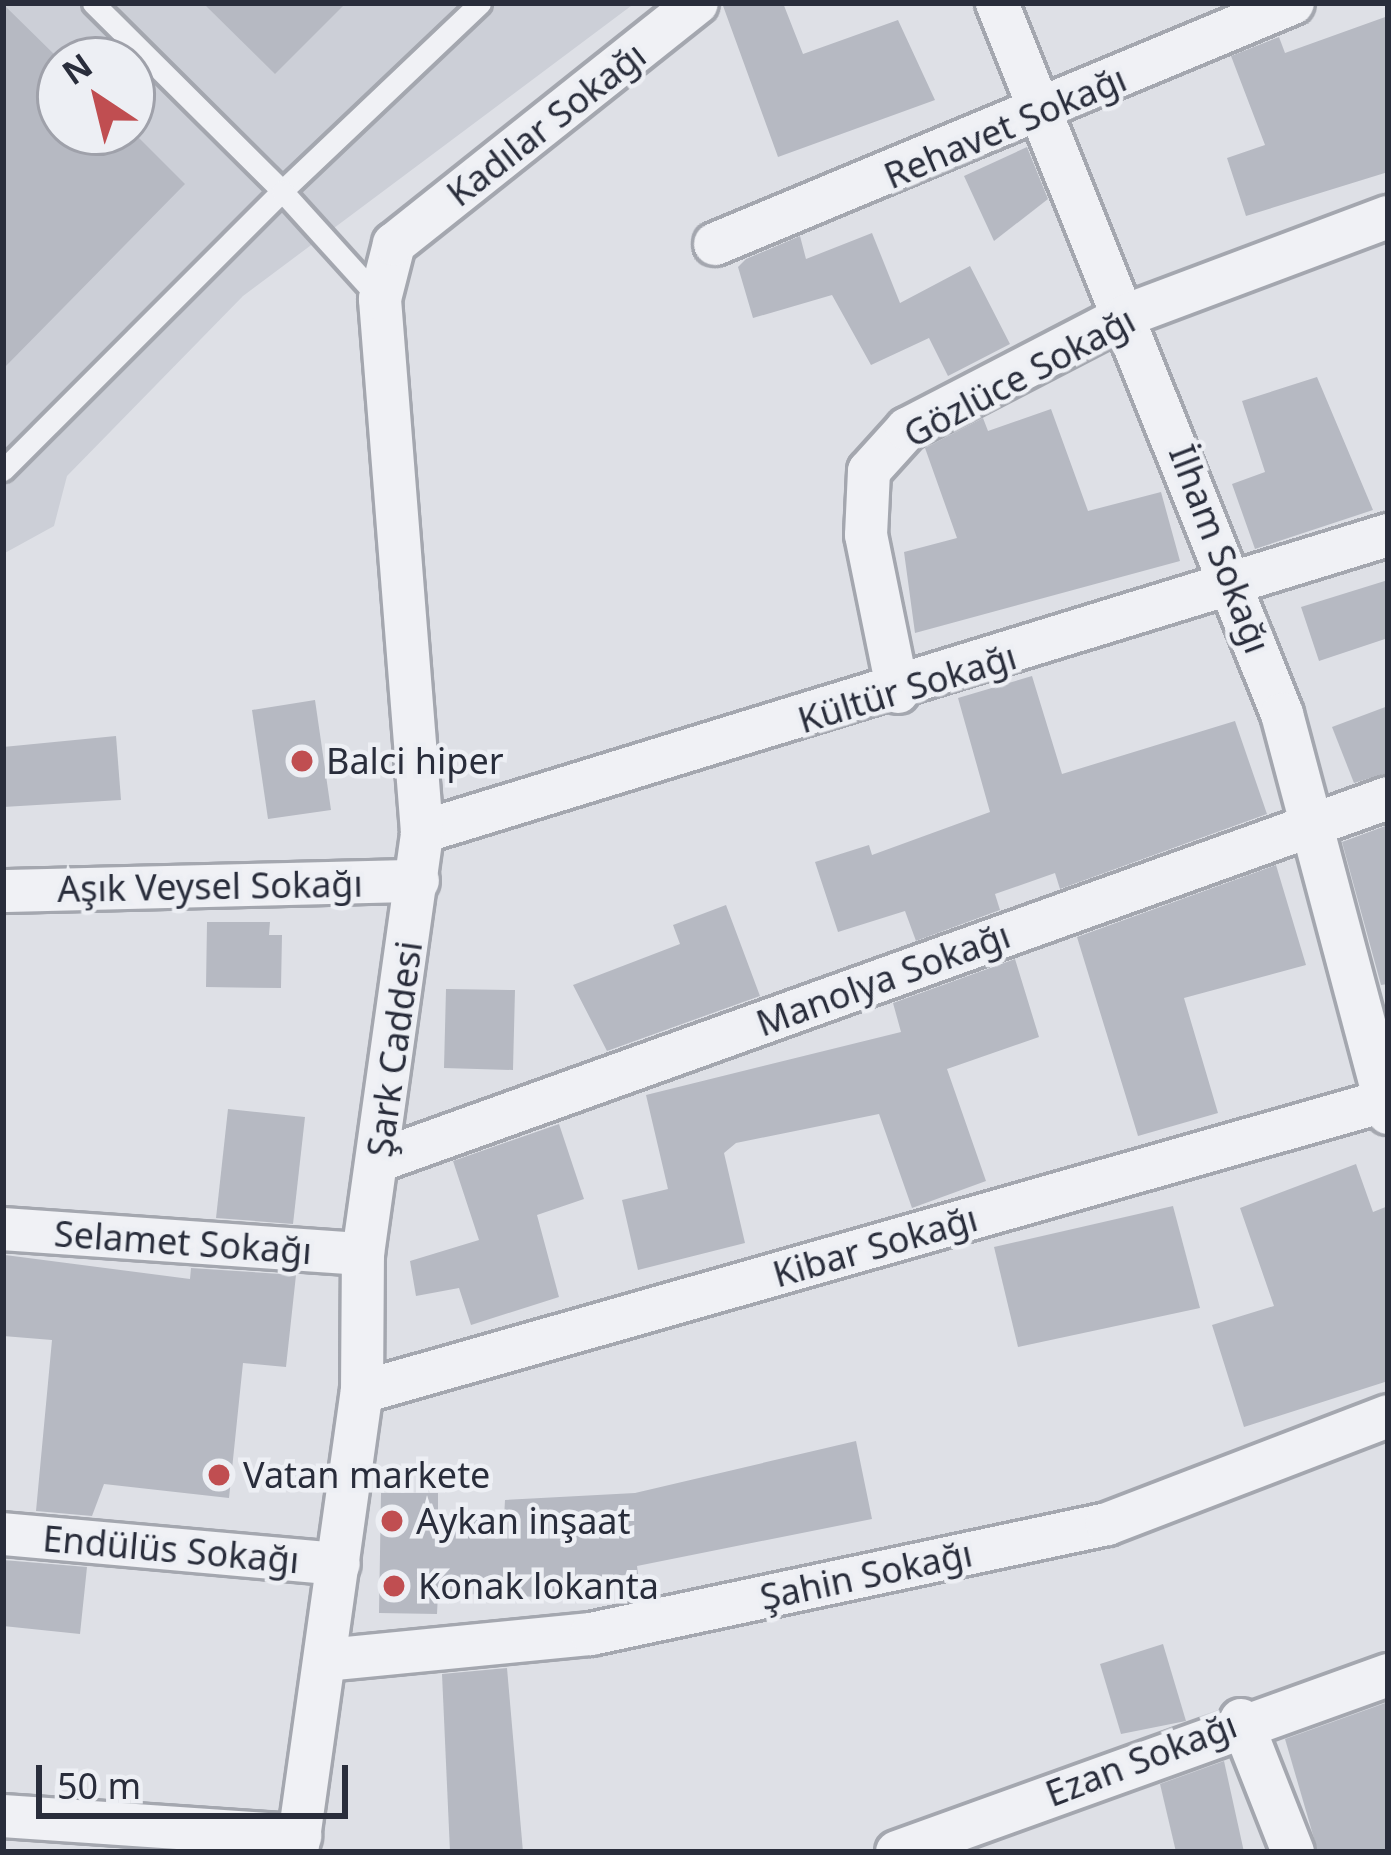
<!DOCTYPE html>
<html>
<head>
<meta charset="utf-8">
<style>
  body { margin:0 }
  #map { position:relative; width:1391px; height:1855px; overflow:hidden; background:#dee0e6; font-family:"Noto Sans",sans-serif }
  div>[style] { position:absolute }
  .built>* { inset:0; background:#cccfd7 }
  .building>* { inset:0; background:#b6b9c2 }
  .roads { filter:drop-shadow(3px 0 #a4a7af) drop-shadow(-3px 0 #a4a7af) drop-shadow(0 3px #a4a7af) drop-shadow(0 -3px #a4a7af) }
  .service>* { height:21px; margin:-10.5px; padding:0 10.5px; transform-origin:10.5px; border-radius:10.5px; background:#f0f1f5 }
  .minor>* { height:42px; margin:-21px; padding:0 21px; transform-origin:21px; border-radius:21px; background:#f0f1f5 }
  .dots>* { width:33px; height:33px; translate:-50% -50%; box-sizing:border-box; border:6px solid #edeff4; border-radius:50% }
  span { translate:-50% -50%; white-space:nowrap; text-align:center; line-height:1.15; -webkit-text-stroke:9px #edeff4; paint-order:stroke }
  .street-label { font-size:36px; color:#292d3b }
  .poi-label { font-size:36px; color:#292d3b }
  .left { translate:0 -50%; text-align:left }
  .frame { position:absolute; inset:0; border:6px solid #292d3b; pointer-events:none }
  .north { position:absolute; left:36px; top:36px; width:120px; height:120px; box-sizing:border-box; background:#edeff4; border:3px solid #9fa1aa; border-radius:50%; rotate:325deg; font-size:33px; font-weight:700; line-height:48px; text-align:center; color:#292d3b }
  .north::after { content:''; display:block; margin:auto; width:42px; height:54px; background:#c04e51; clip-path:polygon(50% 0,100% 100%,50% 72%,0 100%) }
  .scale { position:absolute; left:36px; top:1765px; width:312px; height:54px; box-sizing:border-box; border:6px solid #292d3b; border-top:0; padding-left:15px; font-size:36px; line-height:42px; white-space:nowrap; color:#292d3b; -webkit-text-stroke:9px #edeff4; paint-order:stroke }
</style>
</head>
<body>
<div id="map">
  <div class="built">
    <i style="clip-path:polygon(evenodd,3px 3px,635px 3px,243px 296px,67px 476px,54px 526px,3px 554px,3px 3px,60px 60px,132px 60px,132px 132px,60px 132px,60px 60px)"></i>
  </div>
  <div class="building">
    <i style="clip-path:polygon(203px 3px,346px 3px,275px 74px)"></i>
    <i style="clip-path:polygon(722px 3px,783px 3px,803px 54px,898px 20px,935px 100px,778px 157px)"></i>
    <i style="clip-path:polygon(3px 4px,60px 60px,60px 132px,133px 132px,185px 184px,3px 369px)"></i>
    <i style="clip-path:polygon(1388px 16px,1388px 172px,1246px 216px,1227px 158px,1265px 145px,1231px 56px,1279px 37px,1285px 53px)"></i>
    <i style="clip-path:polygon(1027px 147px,1048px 199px,994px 241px,964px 176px)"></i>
    <i style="clip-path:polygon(872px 233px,900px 303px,970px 266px,1010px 344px,948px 376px,929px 338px,871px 365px,832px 295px,753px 318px,738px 267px,746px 259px,800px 236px,806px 259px)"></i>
    <i style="clip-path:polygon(1317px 377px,1373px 510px,1255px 549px,1232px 484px,1265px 472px,1242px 401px)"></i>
    <i style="clip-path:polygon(1051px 409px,1088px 511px,1161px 492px,1180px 561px,915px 633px,904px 552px,957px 538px,925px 448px,983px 418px,988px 431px)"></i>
    <i style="clip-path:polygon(1388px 580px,1388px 638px,1319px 661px,1301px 607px)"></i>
    <i style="clip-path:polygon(1032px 676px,1062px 774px,1235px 721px,1267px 814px,1060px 889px,1055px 873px,995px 894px,1000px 910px,916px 941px,905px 911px,838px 932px,815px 862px,869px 845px,872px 855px,990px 812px,958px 698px)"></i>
    <i style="clip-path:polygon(315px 700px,331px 810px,268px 819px,252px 710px)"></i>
    <i style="clip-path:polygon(1388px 706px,1388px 773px,1354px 783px,1332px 727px)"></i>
    <i style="clip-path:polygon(116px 736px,121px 800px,3px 807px,3px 747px)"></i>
    <i style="clip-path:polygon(1388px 825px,1388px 984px,1381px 985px,1342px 842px)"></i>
    <i style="clip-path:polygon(1276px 865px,1306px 965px,1184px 998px,1218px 1113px,1138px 1136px,1077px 937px)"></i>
    <i style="clip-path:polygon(726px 905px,760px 996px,607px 1051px,573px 985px,680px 944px,673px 925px)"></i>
    <i style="clip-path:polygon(207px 922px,270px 922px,269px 935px,282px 935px,281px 988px,206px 987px)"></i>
    <i style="clip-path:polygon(1015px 959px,1039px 1037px,947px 1069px,986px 1181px,912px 1208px,879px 1114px,736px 1143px,724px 1153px,745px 1243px,638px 1270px,622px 1200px,668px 1189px,646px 1095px,901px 1032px,893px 1003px)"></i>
    <i style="clip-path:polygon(446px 989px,515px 990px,513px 1070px,444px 1068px)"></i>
    <i style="clip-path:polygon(228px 1109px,305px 1117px,293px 1224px,216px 1218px)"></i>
    <i style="clip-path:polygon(559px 1124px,584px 1199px,537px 1215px,559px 1297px,471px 1325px,459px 1288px,416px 1296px,410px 1261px,479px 1240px,453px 1161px)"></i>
    <i style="clip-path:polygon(1356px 1164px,1373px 1212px,1388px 1206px,1388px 1381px,1244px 1427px,1212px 1325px,1274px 1306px,1240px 1208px)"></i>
    <i style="clip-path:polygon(1173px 1206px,1200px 1308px,1018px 1347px,994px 1247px)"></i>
    <i style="clip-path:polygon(5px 1255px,190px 1279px,191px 1268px,296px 1275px,286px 1367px,243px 1363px,229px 1498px,104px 1484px,92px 1516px,36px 1511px,52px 1340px,3px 1336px)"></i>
    <i style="clip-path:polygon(856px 1441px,872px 1519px,637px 1566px,638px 1574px,567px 1579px,566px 1598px,438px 1593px,437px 1614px,379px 1613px,381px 1493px,438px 1493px,438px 1519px,504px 1519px,505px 1500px,635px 1493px)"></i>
    <i style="clip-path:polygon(3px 1560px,87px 1567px,80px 1634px,3px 1626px)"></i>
    <i style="clip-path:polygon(1163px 1644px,1186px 1721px,1121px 1734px,1100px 1664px)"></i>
    <i style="clip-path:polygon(507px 1668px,523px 1852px,450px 1852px,442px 1674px)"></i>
    <i style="clip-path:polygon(1388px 1702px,1388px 1852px,1318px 1852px,1285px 1739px)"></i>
    <i style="clip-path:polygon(1224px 1761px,1244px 1852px,1176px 1852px,1160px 1784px)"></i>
  </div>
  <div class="roads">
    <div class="service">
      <i style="left:93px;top:3px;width:267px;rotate:44.8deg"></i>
      <i style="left:282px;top:191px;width:273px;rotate:-43.5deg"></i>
      <i style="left:3px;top:470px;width:395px;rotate:-45deg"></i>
      <i style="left:282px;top:191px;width:146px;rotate:47.8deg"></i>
    </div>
    <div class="minor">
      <i style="left:997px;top:3px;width:766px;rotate:68.16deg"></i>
      <i style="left:1282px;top:714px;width:413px;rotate:75.1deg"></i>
      <i style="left:715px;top:244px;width:626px;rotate:-22.63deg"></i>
      <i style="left:898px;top:692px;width:160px;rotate:-101.5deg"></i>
      <i style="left:866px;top:535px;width:64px;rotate:-87.3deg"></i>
      <i style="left:869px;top:471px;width:57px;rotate:-47.9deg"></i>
      <i style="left:907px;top:429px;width:248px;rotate:-27.4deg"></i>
      <i style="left:1127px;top:315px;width:279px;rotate:-20.6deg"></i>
      <i style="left:422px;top:832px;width:1011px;rotate:-17.09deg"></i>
      <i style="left:3px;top:891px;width:415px;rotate:-1.4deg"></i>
      <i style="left:378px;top:1161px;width:1073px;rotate:-19.77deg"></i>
      <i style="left:3px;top:1229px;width:361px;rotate:4deg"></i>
      <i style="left:362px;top:1392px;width:1067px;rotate:-15.89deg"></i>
      <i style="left:3px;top:1534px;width:337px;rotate:5.1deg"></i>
      <i style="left:325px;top:1660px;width:267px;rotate:-5.6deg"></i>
      <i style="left:591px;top:1634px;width:528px;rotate:-12.03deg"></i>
      <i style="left:1107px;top:1524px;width:301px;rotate:-21deg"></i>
      <i style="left:1241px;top:1720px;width:142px;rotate:68.5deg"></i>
      <i style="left:3px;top:1816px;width:298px;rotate:3.9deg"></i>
      <i style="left:297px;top:1852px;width:465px;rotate:-82deg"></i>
      <i style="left:362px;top:1392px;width:138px;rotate:-89.6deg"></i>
      <i style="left:363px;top:1254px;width:426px;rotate:-82deg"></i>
      <i style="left:422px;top:832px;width:535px;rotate:-94.51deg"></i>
      <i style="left:380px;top:299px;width:57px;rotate:-75.7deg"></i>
      <i style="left:394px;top:244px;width:387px;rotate:-38.5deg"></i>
      <i style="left:897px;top:1852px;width:522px;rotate:-19.82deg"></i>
    </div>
  </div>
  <div class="dots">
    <i style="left:302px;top:761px;background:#c04e51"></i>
    <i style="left:219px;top:1475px;background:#c04e51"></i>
    <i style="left:392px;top:1521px;background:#c04e51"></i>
    <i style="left:394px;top:1586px;background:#c04e51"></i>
  </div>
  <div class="street-label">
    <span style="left:546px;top:124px;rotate:-38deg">Kadılar Sokağı</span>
    <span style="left:1005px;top:127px;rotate:-23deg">Rehavet Sokağı</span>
    <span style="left:1019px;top:377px;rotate:-28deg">Gözlüce Sokağı</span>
    <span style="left:1220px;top:549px;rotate:69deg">İlham Sokağı</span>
    <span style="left:907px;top:688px;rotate:-17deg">Kültür Sokağı</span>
    <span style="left:210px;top:886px;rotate:-1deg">Aşık Veysel Sokağı</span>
    <span style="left:883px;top:979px;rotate:-20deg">Manolya Sokağı</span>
    <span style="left:394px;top:1049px;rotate:-82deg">Şark Caddesi</span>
    <span style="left:183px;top:1242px;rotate:4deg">Selamet Sokağı</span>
    <span style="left:875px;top:1246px;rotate:-16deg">Kibar Sokağı</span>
    <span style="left:171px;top:1549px;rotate:5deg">Endülüs Sokağı</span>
    <span style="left:866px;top:1575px;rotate:-12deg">Şahin Sokağı</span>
    <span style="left:1141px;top:1759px;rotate:-21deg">Ezan Sokağı</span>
  </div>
  <div class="poi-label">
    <span class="left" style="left:326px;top:761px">Balci hiper</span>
    <span class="left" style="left:243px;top:1475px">Vatan markete</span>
    <span class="left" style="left:416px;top:1521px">Aykan inşaat</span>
    <span class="left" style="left:418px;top:1586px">Konak lokanta</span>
  </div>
  <div class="frame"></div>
  <div class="north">N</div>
  <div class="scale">50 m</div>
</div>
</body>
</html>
